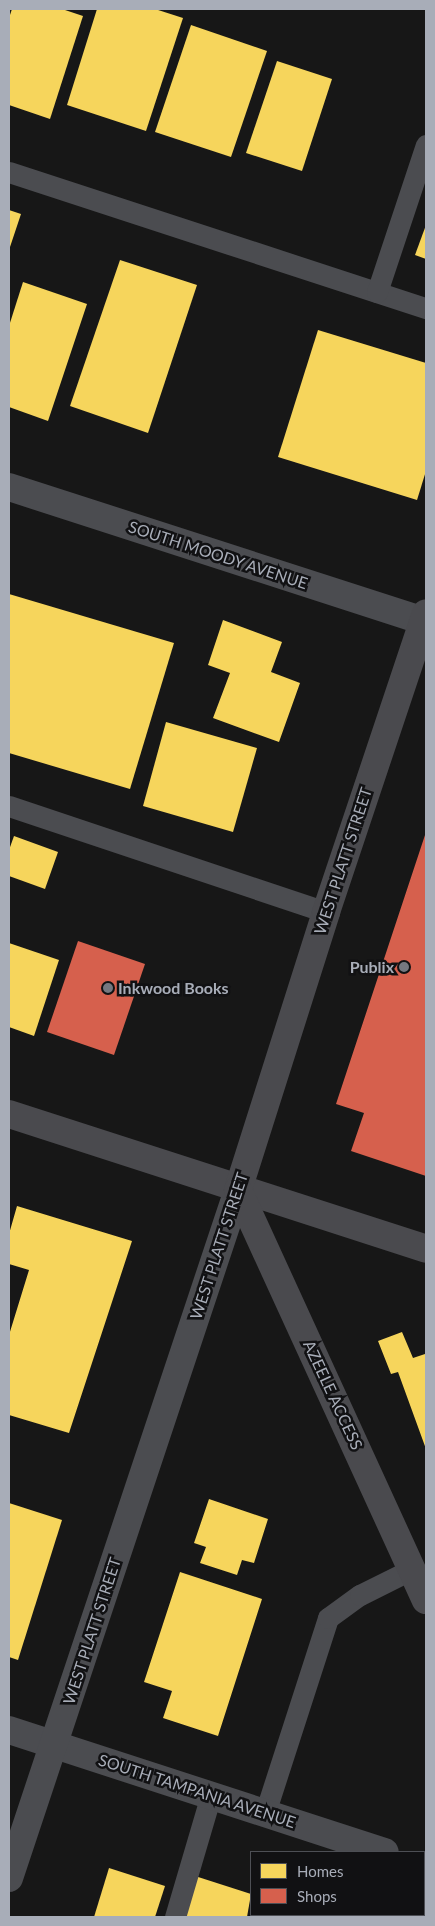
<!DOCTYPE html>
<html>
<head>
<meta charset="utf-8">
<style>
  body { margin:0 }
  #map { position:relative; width:435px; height:1926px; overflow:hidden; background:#171717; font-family:Lato,sans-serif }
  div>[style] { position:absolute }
  .homes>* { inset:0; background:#f6d55c }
  .shops>* { inset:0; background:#d6604d }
  .service>* { height:21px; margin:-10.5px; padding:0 10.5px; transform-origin:10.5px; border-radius:10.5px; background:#4b4c50 }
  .minor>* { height:28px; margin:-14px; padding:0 14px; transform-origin:14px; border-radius:14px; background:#4b4c50 }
  .secondary>* { height:28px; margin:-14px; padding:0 14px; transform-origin:14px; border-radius:14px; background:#4a4a4e }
  .dots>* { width:14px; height:14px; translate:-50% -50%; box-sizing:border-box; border:2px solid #111113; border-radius:50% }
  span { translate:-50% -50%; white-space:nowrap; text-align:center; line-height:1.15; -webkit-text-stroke:5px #111113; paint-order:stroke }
  .street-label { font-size:16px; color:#a8adb8 }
  .poi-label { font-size:16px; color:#a8adb8; font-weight:700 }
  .right { translate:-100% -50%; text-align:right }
  .left { translate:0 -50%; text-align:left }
  .frame { position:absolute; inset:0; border:10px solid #a8adb8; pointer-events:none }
  .legend { position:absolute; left:250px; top:1851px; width:175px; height:65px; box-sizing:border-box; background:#111113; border:1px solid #4d4f55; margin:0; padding:6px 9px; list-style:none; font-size:15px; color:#a8adb8 }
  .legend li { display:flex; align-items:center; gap:10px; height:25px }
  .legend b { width:25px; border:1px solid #4d4f55 }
</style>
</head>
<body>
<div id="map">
  <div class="homes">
    <i style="clip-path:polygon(12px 9px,62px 9px,83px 16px,50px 119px,9px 105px,9px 18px)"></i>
    <i style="clip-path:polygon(97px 9px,155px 9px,183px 18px,146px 131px,67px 105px)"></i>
    <i style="clip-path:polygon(191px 25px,267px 51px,231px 157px,155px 132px)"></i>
    <i style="clip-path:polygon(277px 61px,332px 79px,302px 171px,246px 153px)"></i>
    <i style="clip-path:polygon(9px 210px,21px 214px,9px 250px)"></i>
    <i style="clip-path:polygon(426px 225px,426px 259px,415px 255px)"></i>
    <i style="clip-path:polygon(120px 260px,197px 285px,148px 433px,70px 406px)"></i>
    <i style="clip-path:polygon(23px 282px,87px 304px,48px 421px,9px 407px,9px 326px)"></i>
    <i style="clip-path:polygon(318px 330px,426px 363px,426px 471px,417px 500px,278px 457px)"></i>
    <i style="clip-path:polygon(9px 594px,174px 643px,130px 789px,9px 753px)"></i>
    <i style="clip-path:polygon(223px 620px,282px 642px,271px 672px,300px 683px,279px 742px,213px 718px,230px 673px,208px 665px)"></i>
    <i style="clip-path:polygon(166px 722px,257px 748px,233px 832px,143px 806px)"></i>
    <i style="clip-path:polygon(14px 836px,58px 852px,45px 889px,9px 876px,9px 850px)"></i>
    <i style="clip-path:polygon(9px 943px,59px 960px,34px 1036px,9px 1027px)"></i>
    <i style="clip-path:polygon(17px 1206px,132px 1241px,69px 1433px,9px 1415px,9px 1335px,29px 1270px,9px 1264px,9px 1234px)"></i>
    <i style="clip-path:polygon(402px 1332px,413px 1358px,425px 1354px,426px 1357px,426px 1449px,398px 1372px,391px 1374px,378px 1341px)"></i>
    <i style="clip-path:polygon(209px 1499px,268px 1519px,254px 1563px,242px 1560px,237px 1575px,200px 1563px,206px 1547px,194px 1543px)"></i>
    <i style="clip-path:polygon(9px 1503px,62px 1520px,18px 1660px,9px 1657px)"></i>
    <i style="clip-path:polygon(180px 1572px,262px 1599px,218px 1736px,163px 1718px,172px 1691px,144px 1682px)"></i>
    <i style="clip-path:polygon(109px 1868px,165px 1886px,155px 1917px,94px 1917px)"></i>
    <i style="clip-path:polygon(195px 1876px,251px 1894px,247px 1917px,182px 1917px)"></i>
  </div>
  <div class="shops">
    <i style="clip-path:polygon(426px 832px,426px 1176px,351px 1151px,364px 1113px,336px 1104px)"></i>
    <i style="clip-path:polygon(78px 941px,145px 964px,114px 1055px,47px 1032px)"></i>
  </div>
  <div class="service">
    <i style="left:9px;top:172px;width:439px;rotate:18.1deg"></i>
    <i style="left:377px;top:292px;width:155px;rotate:-71.6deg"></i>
    <i style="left:9px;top:806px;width:334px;rotate:18.5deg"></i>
    <i style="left:265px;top:1813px;width:205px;rotate:-72.1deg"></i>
    <i style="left:328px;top:1618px;width:39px;rotate:-36deg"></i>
    <i style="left:360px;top:1595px;width:58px;rotate:-26.6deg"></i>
    <i style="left:175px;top:1917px;width:127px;rotate:-73.6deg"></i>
  </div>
  <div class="minor">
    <i style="left:9px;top:487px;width:438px;rotate:17.9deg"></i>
    <i style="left:9px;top:1730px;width:395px;rotate:18deg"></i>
    <i style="left:424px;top:1865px;width:2px;rotate:27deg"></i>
    <i style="left:9px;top:1878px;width:725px;rotate:-71.59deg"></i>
  </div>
  <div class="secondary">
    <i style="left:9px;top:1114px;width:438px;rotate:17.9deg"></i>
    <i style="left:238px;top:1190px;width:292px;rotate:-72.4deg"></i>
    <i style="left:326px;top:912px;width:315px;rotate:-71.5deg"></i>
    <i style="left:238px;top:1190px;width:451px;rotate:65.4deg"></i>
  </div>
  <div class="dots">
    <i style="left:404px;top:967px;background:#757880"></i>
    <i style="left:108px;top:988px;background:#757880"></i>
  </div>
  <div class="street-label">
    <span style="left:218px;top:555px;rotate:18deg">SOUTH MOODY AVENUE</span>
    <span style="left:343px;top:861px;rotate:-72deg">WEST PLATT STREET</span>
    <span style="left:219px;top:1246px;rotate:-72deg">WEST PLATT STREET</span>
    <span style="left:333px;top:1395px;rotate:65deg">AZEELE ACCESS</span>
    <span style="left:92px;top:1631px;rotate:-72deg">WEST PLATT STREET</span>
    <span style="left:197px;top:1791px;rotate:18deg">SOUTH TAMPANIA AVENUE</span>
  </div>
  <div class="poi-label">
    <span class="right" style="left:394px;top:967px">Publix</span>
    <span class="left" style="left:118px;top:988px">Inkwood Books</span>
  </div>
  <div class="frame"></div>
  <ul class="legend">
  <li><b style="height:14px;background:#f6d55c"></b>Homes</li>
  <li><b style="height:14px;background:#d6604d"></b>Shops</li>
  </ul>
</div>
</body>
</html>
